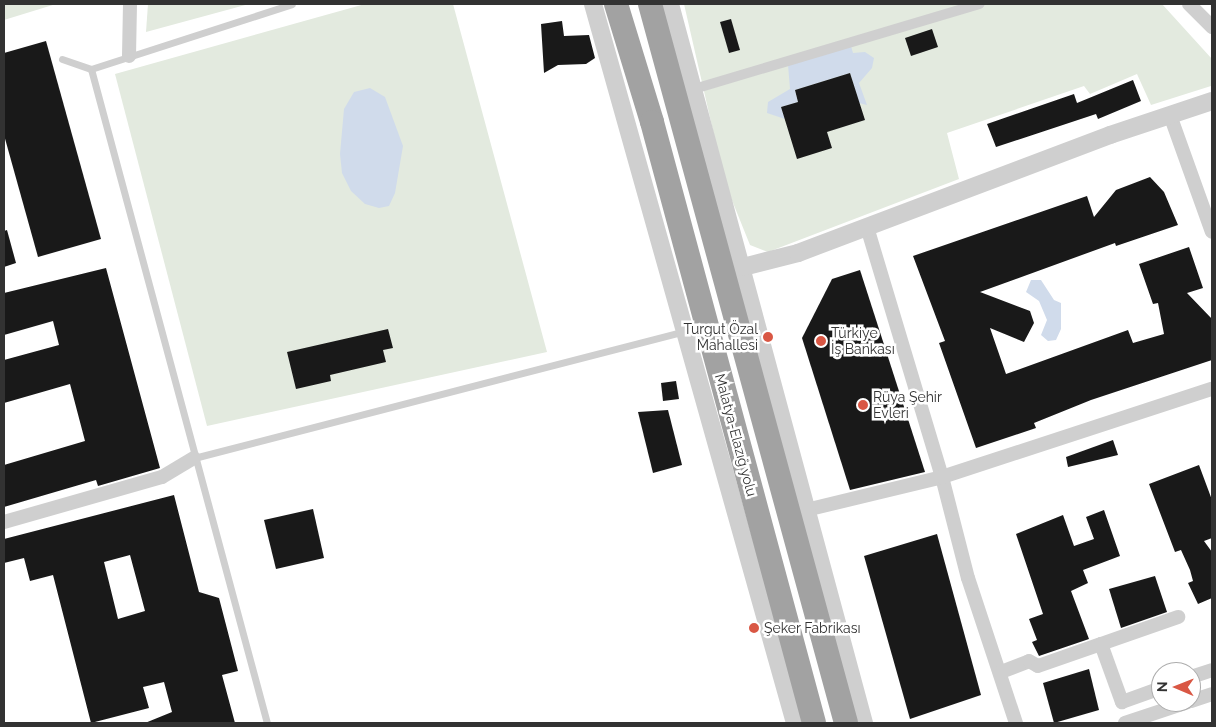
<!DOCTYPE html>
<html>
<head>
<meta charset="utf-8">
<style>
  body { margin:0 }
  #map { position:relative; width:1216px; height:727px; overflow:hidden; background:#fff; font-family:Raleway,sans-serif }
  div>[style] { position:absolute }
  .green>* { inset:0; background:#e3eadf }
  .water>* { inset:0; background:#d0dbeb }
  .building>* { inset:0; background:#191919 }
  .service>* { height:7px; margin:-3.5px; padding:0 3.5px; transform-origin:3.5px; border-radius:3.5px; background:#cfcfcf }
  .pedestrian>* { height:10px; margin:-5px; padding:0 5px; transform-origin:5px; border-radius:5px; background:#cfcfcf }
  .minor>* { height:14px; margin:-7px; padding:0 7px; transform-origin:7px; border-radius:7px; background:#cfcfcf }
  .tertiary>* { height:18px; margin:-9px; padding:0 9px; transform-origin:9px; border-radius:9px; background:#cfcfcf }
  .trunk>* { height:24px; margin:-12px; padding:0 12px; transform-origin:12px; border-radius:12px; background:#a2a2a2 }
  .dots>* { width:14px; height:14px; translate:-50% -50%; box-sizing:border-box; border:2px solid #fff; border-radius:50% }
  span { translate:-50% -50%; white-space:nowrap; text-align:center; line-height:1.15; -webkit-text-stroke:5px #fff; paint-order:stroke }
  .poi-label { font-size:14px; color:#323232 }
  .right { translate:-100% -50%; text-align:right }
  .left { translate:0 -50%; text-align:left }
  .street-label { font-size:14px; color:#323232 }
  .frame { position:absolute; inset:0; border:5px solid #323232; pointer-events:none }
  .north { position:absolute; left:1151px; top:662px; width:50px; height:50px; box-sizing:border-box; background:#fff; border:1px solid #adadad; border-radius:50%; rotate:271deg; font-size:14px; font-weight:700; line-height:20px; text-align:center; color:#323232 }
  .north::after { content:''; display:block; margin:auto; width:18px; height:22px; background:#d95744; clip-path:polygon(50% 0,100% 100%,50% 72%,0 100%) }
</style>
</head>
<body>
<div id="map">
  <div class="green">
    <i style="clip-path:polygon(4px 4px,56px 4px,4px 20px)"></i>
    <i style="clip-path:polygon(148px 4px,249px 4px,146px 32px)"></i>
    <i style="clip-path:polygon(365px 4px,453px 4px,547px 352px,207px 426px,115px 74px)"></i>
    <i style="clip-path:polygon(684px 4px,1162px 4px,1212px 59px,1211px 86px,1151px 105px,1137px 74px,1090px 94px,1084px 86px,947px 133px,959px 179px,768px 252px,750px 245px,725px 183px)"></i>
  </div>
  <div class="water">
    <i style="clip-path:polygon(851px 46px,853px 53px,865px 52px,874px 58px,872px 68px,859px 83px,867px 105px,859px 103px,850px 73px,795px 90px,798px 102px,781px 107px,785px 119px,767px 113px,768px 102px,790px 89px,788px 65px)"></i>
    <i style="clip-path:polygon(370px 88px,385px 97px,403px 146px,395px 193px,389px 206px,379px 208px,365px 204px,351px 191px,342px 173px,340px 154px,344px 109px,354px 92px)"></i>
    <i style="clip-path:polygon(1031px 280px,1041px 280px,1054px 300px,1061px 303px,1061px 329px,1056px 340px,1048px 341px,1041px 335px,1047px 320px,1039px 301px,1026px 292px)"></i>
  </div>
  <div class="building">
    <i style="clip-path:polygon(731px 19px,740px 50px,729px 53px,720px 22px)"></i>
    <i style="clip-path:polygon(562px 21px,564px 36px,589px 35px,595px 58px,586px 64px,558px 65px,544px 73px,541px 24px)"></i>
    <i style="clip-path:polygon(932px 29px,938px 47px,911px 56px,905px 38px)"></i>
    <i style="clip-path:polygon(46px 41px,101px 239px,38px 257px,4px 135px,4px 53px)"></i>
    <i style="clip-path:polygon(850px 73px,865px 120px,827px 132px,832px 148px,797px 159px,781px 107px,798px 102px,795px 90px)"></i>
    <i style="clip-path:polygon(1133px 80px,1141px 101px,1098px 119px,1096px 114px,996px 147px,987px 124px,1074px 94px,1077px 103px)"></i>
    <i style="clip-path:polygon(1150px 177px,1164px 192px,1178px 225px,1116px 246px,1115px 243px,980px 292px,1030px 311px,1034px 323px,1024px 342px,990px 328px,1006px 374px,1128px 330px,1133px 343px,1164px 334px,1158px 303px,1153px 304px,1139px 264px,1189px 247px,1203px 288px,1187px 293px,1212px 319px,1212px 360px,1091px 400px,1034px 423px,1036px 428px,976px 448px,939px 343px,945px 341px,913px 256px,1087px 196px,1094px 217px,1116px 190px)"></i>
    <i style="clip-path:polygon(7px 230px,16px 263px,4px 267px,4px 231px)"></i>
    <i style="clip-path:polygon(106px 268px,160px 468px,98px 486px,96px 480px,4px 507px,4px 465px,85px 441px,70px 384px,4px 403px,4px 360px,59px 345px,53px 321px,4px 335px,4px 293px)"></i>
    <i style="clip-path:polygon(860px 270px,925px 472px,850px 490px,802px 338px,832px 279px)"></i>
    <i style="clip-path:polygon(388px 329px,393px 348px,383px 350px,386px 362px,330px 375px,331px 381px,296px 389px,287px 352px)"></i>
    <i style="clip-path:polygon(676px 381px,679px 399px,663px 401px,661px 383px)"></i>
    <i style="clip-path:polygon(668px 410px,682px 465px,653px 473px,638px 412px)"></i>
    <i style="clip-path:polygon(1113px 440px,1118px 455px,1068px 467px,1066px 457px)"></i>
    <i style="clip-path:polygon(1199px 465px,1212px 500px,1212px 538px,1204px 541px,1212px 552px,1212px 598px,1198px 604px,1188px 583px,1193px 581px,1190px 570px,1181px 550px,1175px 552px,1149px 484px)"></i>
    <i style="clip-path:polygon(evenodd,174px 495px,199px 592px,219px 598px,238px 671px,222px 675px,235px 723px,145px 723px,172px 712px,164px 682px,143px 687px,149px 708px,91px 723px,53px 575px,30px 581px,24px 558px,4px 563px,4px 539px,174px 495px,130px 555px,145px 611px,118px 619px,104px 562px,130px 555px)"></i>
    <i style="clip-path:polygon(313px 509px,324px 558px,276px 569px,264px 520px)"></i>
    <i style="clip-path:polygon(1104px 510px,1120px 556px,1083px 570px,1088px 583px,1071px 591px,1089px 639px,1039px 656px,1032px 642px,1037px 640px,1029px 619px,1043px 614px,1016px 534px,1063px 515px,1074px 546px,1094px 539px,1086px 517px)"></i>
    <i style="clip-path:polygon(937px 534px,981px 695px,910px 719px,864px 556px)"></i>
    <i style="clip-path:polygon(1155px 576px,1167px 612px,1121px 628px,1109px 589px)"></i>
    <i style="clip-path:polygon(1089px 669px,1099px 710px,1054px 723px,1043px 683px)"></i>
  </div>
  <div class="service">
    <i style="left:62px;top:59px;width:31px;rotate:19deg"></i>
    <i style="left:91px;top:69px;width:677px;rotate:74.94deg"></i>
    <i style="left:91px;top:69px;width:211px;rotate:-17.9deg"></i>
    <i style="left:194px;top:458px;width:507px;rotate:-14.5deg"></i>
  </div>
  <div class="pedestrian">
    <i style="left:694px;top:89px;width:298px;rotate:-16.6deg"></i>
  </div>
  <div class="minor">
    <i style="left:1189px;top:4px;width:33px;rotate:45deg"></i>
    <i style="left:129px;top:56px;width:52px;rotate:-88.9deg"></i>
    <i style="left:1170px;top:115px;width:124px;rotate:70.3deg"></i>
    <i style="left:867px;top:227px;width:261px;rotate:73.3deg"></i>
    <i style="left:942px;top:477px;width:104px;rotate:75.6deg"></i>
    <i style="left:968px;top:578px;width:153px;rotate:71.7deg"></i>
    <i style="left:806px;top:510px;width:140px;rotate:-13.6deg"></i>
    <i style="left:942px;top:477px;width:284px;rotate:-18.1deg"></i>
    <i style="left:4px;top:522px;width:164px;rotate:-15.9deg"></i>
    <i style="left:162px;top:477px;width:37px;rotate:-31deg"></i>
    <i style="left:1101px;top:644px;width:82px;rotate:-19.3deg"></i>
    <i style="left:1001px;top:672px;width:30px;rotate:-21deg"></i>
    <i style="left:1029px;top:661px;width:10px;rotate:29deg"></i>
    <i style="left:1038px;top:666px;width:67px;rotate:-19.2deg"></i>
    <i style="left:1101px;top:644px;width:62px;rotate:70.1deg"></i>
    <i style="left:1122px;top:702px;width:41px;rotate:-19.7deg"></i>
    <i style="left:1191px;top:677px;width:22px;rotate:-18deg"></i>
    <i style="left:1191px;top:701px;width:22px;rotate:-18deg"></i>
    <i style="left:1125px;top:723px;width:66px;rotate:-18.4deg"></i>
  </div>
  <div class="tertiary">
    <i style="left:593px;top:4px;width:747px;rotate:74.31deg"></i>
    <i style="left:670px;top:4px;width:745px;rotate:74.9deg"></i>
    <i style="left:743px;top:267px;width:57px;rotate:-14.3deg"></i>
    <i style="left:798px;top:253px;width:334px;rotate:-20.7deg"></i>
    <i style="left:1110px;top:135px;width:108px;rotate:-18.4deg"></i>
  </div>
  <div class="trunk">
    <i style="left:616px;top:4px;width:123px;rotate:73deg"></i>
    <i style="left:652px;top:122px;width:622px;rotate:74.91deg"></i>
    <i style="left:650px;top:4px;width:745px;rotate:74.75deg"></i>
  </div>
  <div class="dots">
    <i style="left:768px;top:337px;background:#d95744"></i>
    <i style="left:821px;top:341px;background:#d95744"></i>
    <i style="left:863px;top:405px;background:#d95744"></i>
    <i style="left:754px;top:628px;background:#d95744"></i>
  </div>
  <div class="poi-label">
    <span class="right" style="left:758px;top:337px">Turgut Özal<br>Mahallesi</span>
    <span class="left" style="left:831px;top:341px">Türkiye<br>İş Bankası</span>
    <span class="left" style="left:873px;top:405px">Rüya Şehir<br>Evleri</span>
    <span class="left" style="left:764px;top:628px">Şeker Fabrikası</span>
  </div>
  <div class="street-label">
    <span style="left:736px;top:435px;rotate:75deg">Malatya-Elazığ yolu</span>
  </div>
  <div class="frame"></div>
  <div class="north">N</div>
</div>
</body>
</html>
